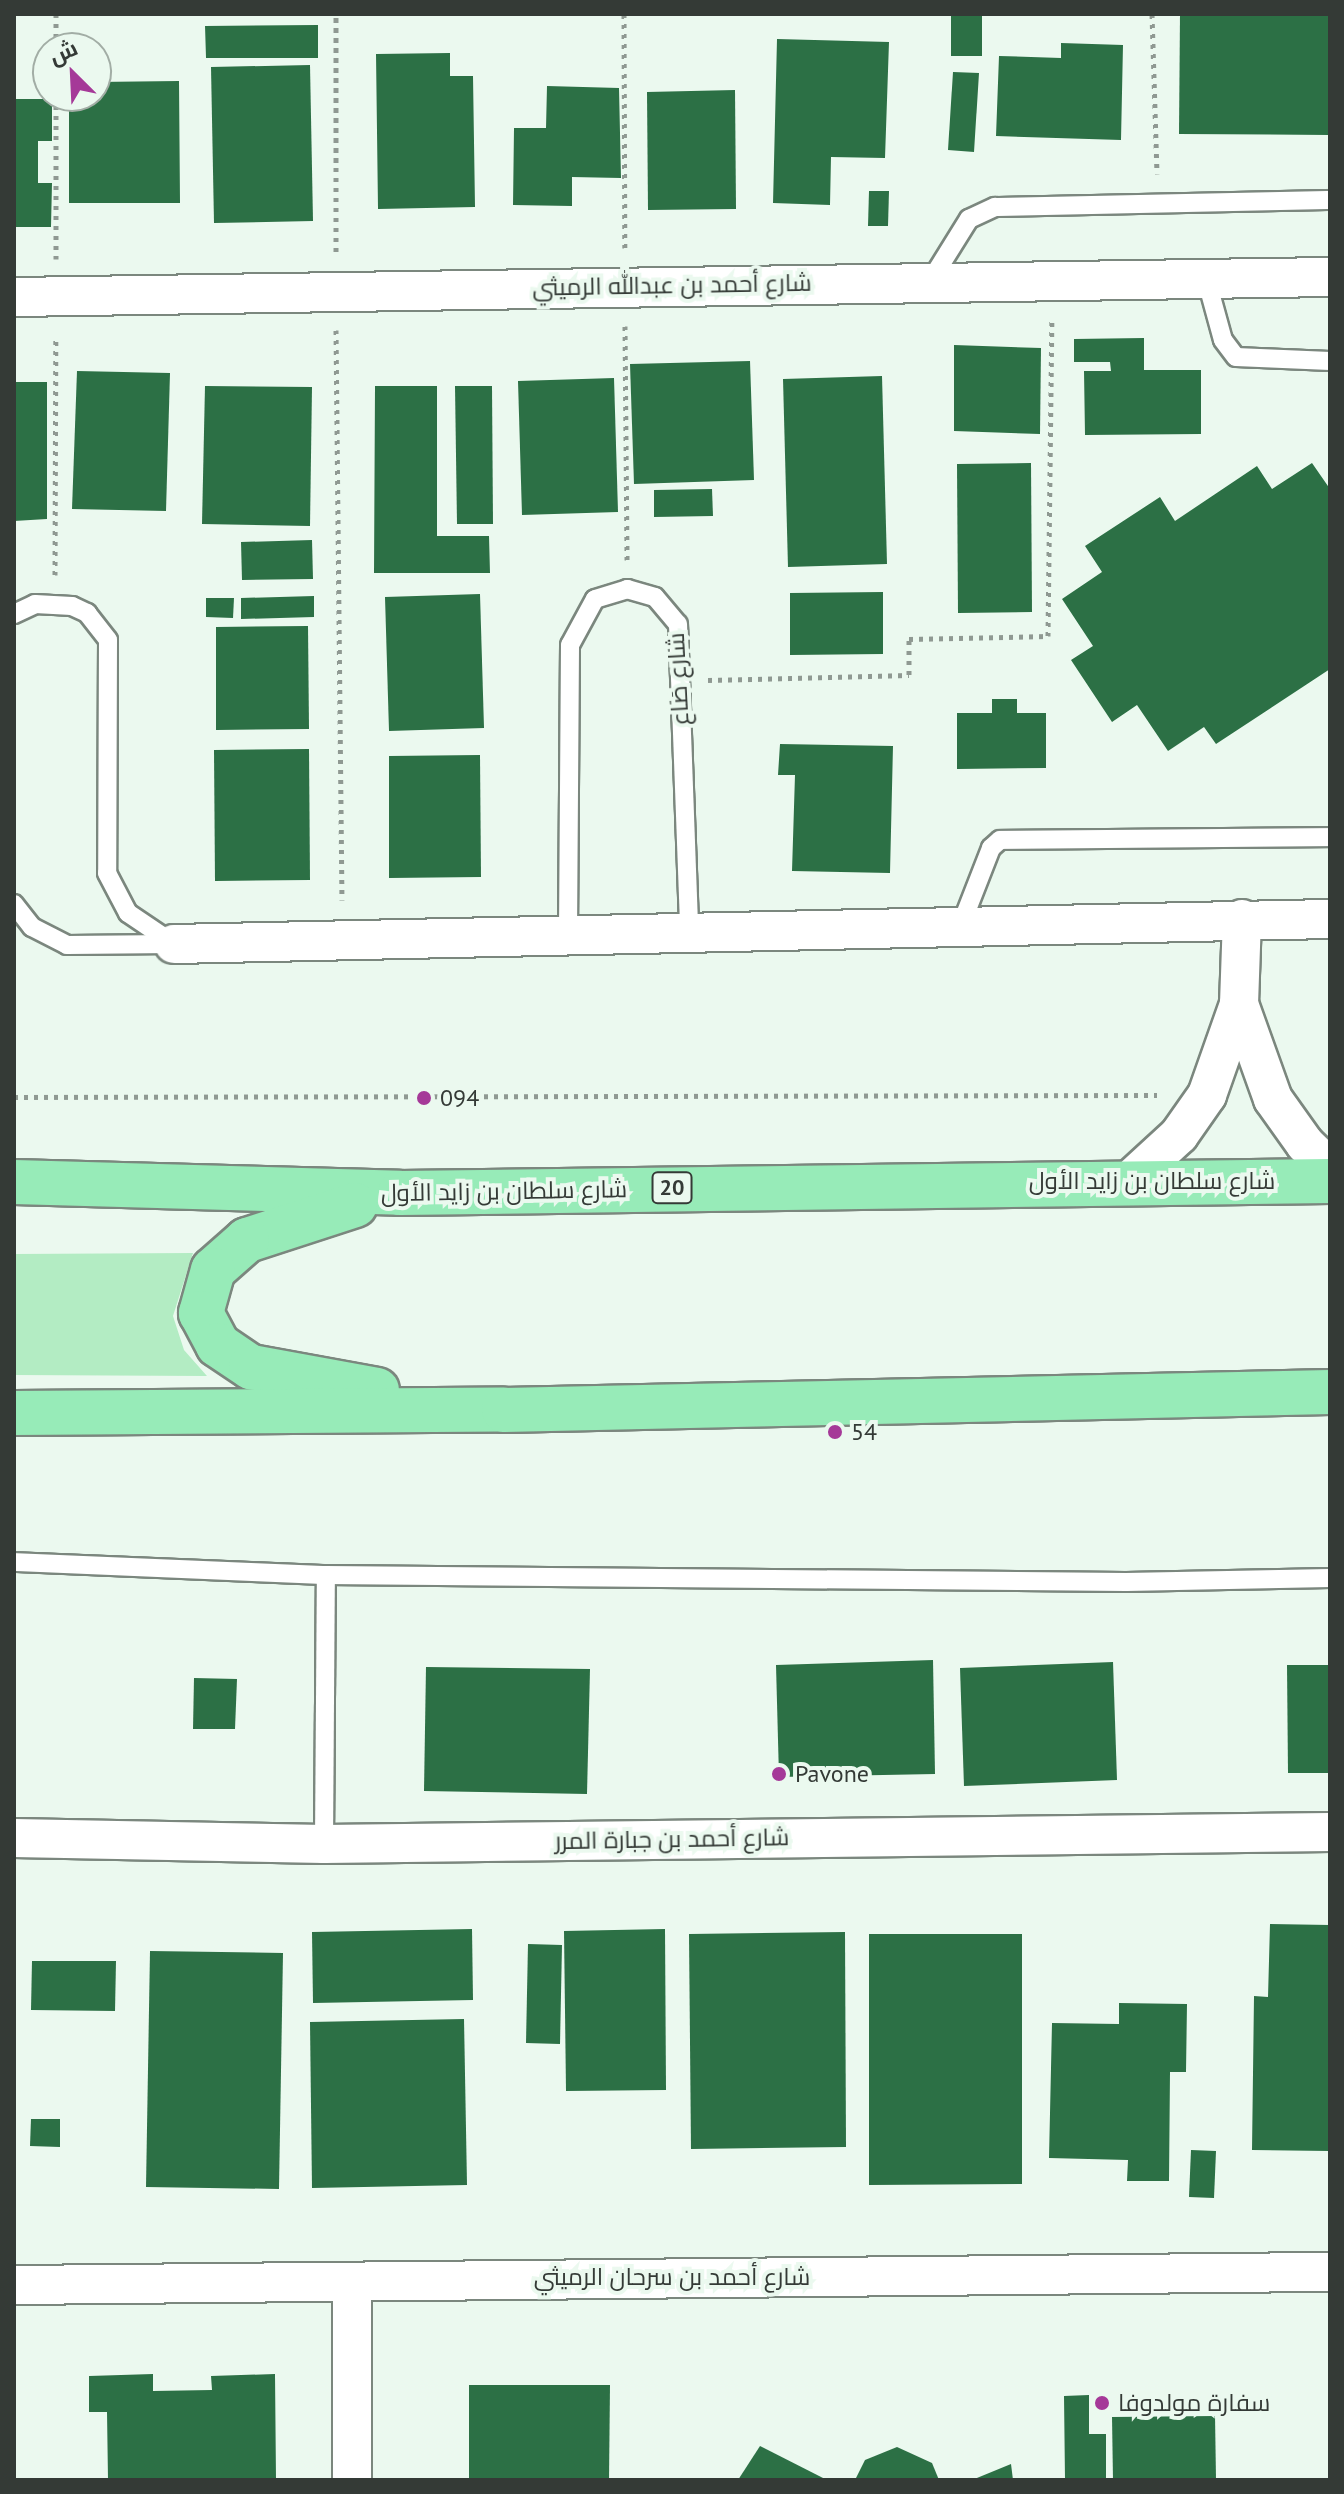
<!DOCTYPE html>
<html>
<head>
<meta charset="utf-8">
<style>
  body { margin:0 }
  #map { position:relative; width:1344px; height:2494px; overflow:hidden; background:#ebf9ef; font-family:"PT Sans",Cairo,sans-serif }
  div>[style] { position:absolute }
  .green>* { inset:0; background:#b3ecc3 }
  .building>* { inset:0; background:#2c7045 }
  .path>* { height:5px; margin-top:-2.5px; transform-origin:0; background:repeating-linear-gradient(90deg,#8f9992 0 4px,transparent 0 10px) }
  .roads { filter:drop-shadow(2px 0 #7b877e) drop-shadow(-2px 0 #7b877e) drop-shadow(0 2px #7b877e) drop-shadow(0 -2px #7b877e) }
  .lane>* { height:18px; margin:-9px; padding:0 9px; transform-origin:9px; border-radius:9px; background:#fff }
  .street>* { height:38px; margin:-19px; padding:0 19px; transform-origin:19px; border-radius:19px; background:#fff }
  .primary>* { height:44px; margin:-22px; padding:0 22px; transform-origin:22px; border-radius:22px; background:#97ebb8 }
  .dots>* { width:22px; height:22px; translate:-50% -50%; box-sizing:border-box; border:4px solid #ebf9ef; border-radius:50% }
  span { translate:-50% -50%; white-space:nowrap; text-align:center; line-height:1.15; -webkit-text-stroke:8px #ebf9ef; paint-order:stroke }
  .shield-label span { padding:2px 6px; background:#ebf9ef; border:2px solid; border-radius:6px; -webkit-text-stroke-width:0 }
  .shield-label { font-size:22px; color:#343a36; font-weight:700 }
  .street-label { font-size:24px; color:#343a36 }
  .poi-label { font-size:24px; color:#343a36 }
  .left { translate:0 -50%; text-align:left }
  .frame { position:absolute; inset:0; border:16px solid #343a36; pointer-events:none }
  .north { position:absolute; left:32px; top:32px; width:80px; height:80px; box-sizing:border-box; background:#ebf9ef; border:2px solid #a2ada5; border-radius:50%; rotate:336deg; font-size:22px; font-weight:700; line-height:32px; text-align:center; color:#343a36 }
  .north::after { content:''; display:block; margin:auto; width:28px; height:36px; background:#a53998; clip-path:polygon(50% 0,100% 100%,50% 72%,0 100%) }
</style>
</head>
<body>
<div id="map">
  <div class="green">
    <i style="clip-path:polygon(193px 1253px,173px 1316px,184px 1350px,207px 1376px,14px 1375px,14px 1254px)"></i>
  </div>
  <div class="building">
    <i style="clip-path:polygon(951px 14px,982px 14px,982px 56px,951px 56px)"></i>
    <i style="clip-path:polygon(1180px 14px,1330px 14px,1330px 135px,1179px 134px)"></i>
    <i style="clip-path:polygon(318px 25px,318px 58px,206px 58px,205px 26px)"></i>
    <i style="clip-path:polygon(777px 39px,889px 42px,885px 158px,831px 157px,830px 205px,773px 203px)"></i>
    <i style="clip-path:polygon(1061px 43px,1123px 45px,1121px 140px,996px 136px,999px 56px,1061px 58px)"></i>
    <i style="clip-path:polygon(450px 53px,450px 76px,473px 76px,475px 207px,378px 209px,376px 54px)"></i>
    <i style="clip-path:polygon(310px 65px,313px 221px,214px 223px,211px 67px)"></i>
    <i style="clip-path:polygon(953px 72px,979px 73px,974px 152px,948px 150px)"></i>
    <i style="clip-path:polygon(179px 81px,180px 203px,69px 203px,69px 96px,96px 96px,96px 82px)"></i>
    <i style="clip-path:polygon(547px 86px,619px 88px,621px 178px,572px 177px,572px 206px,513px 205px,514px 128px,546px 128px)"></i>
    <i style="clip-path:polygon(735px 90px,736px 209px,648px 210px,647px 92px)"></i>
    <i style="clip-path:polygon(14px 99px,52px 99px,52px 141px,38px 141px,38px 183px,52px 183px,51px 227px,14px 227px)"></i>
    <i style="clip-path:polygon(869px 191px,889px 191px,888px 226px,868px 226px)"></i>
    <i style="clip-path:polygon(1144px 338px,1144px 370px,1201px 370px,1201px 434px,1085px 435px,1084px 371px,1111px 371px,1110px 362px,1074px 362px,1074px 339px)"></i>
    <i style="clip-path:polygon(954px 345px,1041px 348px,1040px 434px,954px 431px)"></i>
    <i style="clip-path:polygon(750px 361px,754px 480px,634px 484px,630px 364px)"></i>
    <i style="clip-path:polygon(77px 371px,170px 373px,166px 511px,72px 509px)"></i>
    <i style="clip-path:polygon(882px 376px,887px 564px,788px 567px,783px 379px)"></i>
    <i style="clip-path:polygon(614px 378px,618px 512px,522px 515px,518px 381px)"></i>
    <i style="clip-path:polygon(14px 382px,47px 382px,47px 519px,14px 521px)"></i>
    <i style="clip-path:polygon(205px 386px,312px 387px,310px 526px,202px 524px)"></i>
    <i style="clip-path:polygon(375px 386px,437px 386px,437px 536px,489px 536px,490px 573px,374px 573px)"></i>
    <i style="clip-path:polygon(455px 386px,492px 386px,493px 524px,457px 524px)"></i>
    <i style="clip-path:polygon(1031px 463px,1032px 612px,958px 613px,957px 464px)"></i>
    <i style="clip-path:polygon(1312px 463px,1330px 489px,1330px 669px,1216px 744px,1204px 727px,1168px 751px,1137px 705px,1112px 722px,1071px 660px,1093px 646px,1062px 599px,1102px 572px,1085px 546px,1160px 497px,1175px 521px,1257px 466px,1272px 489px)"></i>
    <i style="clip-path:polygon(712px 489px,713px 516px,654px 517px,654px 490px)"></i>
    <i style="clip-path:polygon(312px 540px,313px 579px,242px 580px,241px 542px)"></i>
    <i style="clip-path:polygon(883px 592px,883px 654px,790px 655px,790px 593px)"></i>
    <i style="clip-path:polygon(480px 594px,484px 728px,389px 731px,385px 597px)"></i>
    <i style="clip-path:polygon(314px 596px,314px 617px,241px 619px,241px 598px)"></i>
    <i style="clip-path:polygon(206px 598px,234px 598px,233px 618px,206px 617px)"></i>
    <i style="clip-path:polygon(308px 626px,309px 729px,216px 730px,216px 627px)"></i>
    <i style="clip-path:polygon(992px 699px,1017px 699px,1017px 713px,1046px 713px,1046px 768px,957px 769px,957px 713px,992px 713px)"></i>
    <i style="clip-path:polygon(780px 744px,893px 746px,890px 873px,792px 871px,795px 775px,778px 775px)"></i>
    <i style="clip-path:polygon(309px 749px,310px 880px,215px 881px,214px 750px)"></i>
    <i style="clip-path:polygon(480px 755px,481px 877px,389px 878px,389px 756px)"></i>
    <i style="clip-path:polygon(933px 1660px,935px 1774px,779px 1777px,776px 1665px)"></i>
    <i style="clip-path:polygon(1113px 1662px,1117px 1780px,964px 1786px,960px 1668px)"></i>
    <i style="clip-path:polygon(1287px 1665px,1330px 1665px,1330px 1773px,1288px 1773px)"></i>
    <i style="clip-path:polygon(426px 1667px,590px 1669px,587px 1794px,424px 1791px)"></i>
    <i style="clip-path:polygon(194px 1678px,237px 1679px,235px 1729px,193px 1729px)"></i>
    <i style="clip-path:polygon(1270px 1924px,1330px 1925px,1330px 2151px,1252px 2150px,1254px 1996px,1268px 1997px)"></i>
    <i style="clip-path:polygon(472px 1929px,473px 2000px,313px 2003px,312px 1932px)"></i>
    <i style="clip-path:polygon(665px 1929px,666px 2090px,566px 2091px,564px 1931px)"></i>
    <i style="clip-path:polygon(845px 1932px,846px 2147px,691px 2149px,689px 1934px)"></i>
    <i style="clip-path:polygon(869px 1934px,1022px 1934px,1022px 2184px,869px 2185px)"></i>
    <i style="clip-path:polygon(528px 1944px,562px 1945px,560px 2044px,526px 2043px)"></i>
    <i style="clip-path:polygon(150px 1951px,283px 1953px,279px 2189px,146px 2187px)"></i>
    <i style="clip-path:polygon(32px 1961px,116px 1961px,115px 2011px,31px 2010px)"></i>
    <i style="clip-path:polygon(1119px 2003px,1187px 2004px,1186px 2072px,1170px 2072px,1169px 2181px,1127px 2181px,1128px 2160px,1049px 2158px,1052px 2023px,1119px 2024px)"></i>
    <i style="clip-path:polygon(464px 2019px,467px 2185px,312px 2188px,310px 2022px)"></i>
    <i style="clip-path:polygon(31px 2119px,60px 2119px,60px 2147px,30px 2146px)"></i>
    <i style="clip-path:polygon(1191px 2150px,1216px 2151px,1214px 2198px,1189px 2197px)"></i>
    <i style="clip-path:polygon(153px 2374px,153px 2391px,212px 2390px,211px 2376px,275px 2374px,276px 2480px,108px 2480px,107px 2412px,89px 2412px,89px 2376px)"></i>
    <i style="clip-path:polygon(469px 2385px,610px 2385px,609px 2480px,469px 2480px)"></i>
    <i style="clip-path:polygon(1089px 2395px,1089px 2434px,1106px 2434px,1106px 2480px,1065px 2480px,1064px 2396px)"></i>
    <i style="clip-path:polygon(1215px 2416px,1216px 2480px,1113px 2480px,1112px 2417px)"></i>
    <i style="clip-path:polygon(760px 2446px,827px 2480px,738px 2480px)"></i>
    <i style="clip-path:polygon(897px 2447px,932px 2463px,939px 2480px,855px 2480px,865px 2460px)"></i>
    <i style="clip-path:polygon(1011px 2464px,1013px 2480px,972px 2480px)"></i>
  </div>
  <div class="path">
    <i style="left:624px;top:14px;width:234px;rotate:89.8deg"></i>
    <i style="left:1152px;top:14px;width:160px;rotate:88.2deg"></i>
    <i style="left:56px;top:48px;width:34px;rotate:-90deg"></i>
    <i style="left:336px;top:252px;width:238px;rotate:-90deg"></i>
    <i style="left:56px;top:259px;width:163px;rotate:-90deg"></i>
    <i style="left:625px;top:326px;width:234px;rotate:89.5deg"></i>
    <i style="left:336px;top:330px;width:570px;rotate:89.4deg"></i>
    <i style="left:55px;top:575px;width:238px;rotate:-89.8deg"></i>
    <i style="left:708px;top:680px;width:201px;rotate:-1.4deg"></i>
    <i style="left:909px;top:675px;width:36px;rotate:-90deg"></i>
    <i style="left:909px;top:639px;width:139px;rotate:-1.2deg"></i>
    <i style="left:1048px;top:636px;width:317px;rotate:-89.3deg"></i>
    <i style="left:14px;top:1097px;width:1143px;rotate:-0.1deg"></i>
  </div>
  <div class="roads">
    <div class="lane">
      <i style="left:1206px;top:278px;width:64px;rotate:74.7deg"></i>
      <i style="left:1223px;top:340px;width:21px;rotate:53deg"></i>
      <i style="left:1236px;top:357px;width:94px;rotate:2.4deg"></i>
      <i style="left:931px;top:280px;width:72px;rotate:-58.1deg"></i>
      <i style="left:969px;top:219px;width:29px;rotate:-25deg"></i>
      <i style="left:995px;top:207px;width:335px;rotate:-1.2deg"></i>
      <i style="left:14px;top:614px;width:23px;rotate:-25deg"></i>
      <i style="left:35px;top:604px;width:37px;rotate:3deg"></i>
      <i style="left:72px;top:606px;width:17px;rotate:25deg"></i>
      <i style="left:87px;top:613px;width:34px;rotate:52deg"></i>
      <i style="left:108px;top:640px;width:233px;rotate:90.2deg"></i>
      <i style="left:107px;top:873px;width:45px;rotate:62.3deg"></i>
      <i style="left:128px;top:913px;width:55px;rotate:34deg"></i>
      <i style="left:14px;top:904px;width:29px;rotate:52deg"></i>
      <i style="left:32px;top:927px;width:39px;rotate:27deg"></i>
      <i style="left:67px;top:945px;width:107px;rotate:-0.5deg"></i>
      <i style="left:961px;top:925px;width:83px;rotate:-68.7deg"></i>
      <i style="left:991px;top:848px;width:12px;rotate:-42deg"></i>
      <i style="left:1000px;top:840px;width:330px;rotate:-0.5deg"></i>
      <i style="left:568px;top:933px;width:288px;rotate:-89.6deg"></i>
      <i style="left:570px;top:645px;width:52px;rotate:-61.5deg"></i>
      <i style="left:595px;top:599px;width:34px;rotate:-17deg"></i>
      <i style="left:627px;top:589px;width:29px;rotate:16deg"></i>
      <i style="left:655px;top:597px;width:35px;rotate:50deg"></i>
      <i style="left:678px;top:624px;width:306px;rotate:87.9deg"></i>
      <i style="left:14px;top:1562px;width:312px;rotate:2.4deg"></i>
      <i style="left:326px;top:1575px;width:800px;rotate:0.5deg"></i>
      <i style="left:1126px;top:1582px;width:204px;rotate:-1.1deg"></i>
      <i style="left:324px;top:1844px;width:269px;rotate:-89.6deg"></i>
    </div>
    <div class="street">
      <i style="left:14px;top:297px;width:1316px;rotate:-0.87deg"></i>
      <i style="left:174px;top:944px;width:1156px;rotate:-1.24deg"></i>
      <i style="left:1239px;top:1004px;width:101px;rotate:70.3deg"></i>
      <i style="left:1273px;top:1099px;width:55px;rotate:54.6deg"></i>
      <i style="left:1305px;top:1144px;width:35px;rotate:44deg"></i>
      <i style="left:1130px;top:1180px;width:67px;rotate:-42.6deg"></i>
      <i style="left:1179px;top:1135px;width:49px;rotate:-55deg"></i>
      <i style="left:1207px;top:1095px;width:96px;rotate:-70.6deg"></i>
      <i style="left:1239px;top:1004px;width:85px;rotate:-88deg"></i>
      <i style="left:14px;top:1838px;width:310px;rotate:1.1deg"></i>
      <i style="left:324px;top:1844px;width:1006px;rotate:-0.68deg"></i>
      <i style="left:14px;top:2285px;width:1316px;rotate:-0.57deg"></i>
      <i style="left:352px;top:2285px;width:195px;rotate:90deg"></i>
    </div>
    <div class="primary">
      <i style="left:14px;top:1182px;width:386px;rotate:1.6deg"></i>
      <i style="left:400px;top:1193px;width:930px;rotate:-0.74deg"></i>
      <i style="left:355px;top:1205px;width:114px;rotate:162deg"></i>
      <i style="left:247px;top:1240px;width:45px;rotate:138.6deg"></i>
      <i style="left:213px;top:1270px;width:45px;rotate:105.6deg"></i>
      <i style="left:201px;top:1313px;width:36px;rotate:62deg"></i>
      <i style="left:218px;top:1345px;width:40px;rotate:34deg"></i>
      <i style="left:251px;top:1367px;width:128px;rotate:10.3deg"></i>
      <i style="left:14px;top:1413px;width:490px;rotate:-0.4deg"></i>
      <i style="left:504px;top:1410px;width:826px;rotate:-1.25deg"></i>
    </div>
  </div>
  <div class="dots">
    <i style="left:424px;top:1098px;background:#a53998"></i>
    <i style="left:835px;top:1432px;background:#a53998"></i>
    <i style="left:779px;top:1774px;background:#a53998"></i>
    <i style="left:1102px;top:2403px;background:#a53998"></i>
  </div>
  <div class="shield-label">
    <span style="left:672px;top:1188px">20</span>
  </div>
  <div class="street-label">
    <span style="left:672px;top:285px;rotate:-1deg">شارع أحمد بن عبدالله الرميثي</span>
    <span style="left:678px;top:679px;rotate:-93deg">شارع صَاع</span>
    <span style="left:1152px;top:1181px">شارع سلطان بن زايد الأول</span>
    <span style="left:504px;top:1191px;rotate:-1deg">شارع سلطان بن زايد الأول</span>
    <span style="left:672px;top:1839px;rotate:-1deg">شارع أحمد بن جبارة المرر</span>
    <span style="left:672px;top:2277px">شارع أحمد بن سرحان الرميثي</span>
  </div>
  <div class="poi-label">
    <span class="left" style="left:440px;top:1098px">094</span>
    <span class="left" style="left:851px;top:1432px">54</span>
    <span class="left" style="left:795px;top:1774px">Pavone</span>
    <span class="left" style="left:1118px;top:2403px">سفارة مولدوفا</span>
  </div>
  <div class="frame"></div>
  <div class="north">ش</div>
</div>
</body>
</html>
